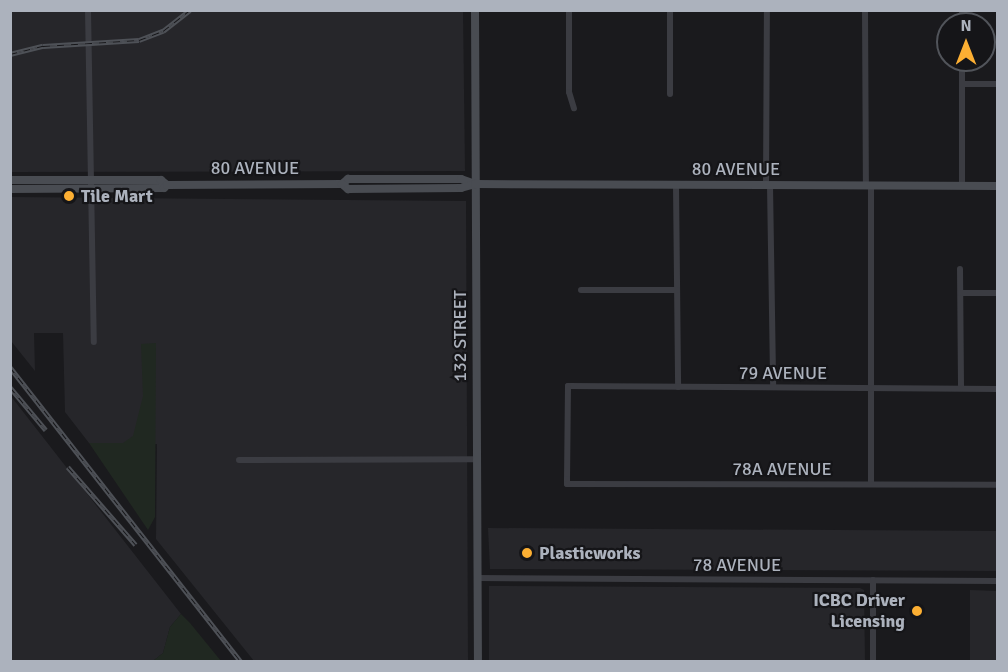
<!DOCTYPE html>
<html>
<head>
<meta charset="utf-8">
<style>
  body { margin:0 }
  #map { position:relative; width:1008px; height:672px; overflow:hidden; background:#1a1a1d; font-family:Signika,sans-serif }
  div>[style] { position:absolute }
  .built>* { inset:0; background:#26262a }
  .green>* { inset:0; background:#202821 }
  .street>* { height:6px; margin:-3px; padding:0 3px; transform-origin:3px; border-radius:3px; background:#3b3c42 }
  .secondary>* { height:8px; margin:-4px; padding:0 4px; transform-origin:4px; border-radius:4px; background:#494c52 }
  .rail>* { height:4.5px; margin-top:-2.25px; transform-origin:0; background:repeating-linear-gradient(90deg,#151518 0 7px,#4e5157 0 14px); box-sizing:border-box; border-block:2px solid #4e5157 }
  .dots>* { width:16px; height:16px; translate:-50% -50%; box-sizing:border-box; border:3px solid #151518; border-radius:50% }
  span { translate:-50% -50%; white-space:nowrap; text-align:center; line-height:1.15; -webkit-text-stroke:4.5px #151518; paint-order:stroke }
  .street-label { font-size:18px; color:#acb2bd }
  .poi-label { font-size:18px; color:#acb2bd; font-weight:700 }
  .left { translate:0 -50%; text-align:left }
  .right { translate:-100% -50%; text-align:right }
  .frame { position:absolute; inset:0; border:12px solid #acb2bd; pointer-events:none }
  .north { position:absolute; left:936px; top:12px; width:60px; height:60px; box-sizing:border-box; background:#151518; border:2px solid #51545a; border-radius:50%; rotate:0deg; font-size:16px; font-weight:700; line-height:24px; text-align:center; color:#acb2bd }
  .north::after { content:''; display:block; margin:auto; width:21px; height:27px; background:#fcaf33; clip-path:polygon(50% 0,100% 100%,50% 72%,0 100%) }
</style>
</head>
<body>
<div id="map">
  <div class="built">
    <i style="clip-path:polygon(10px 11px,463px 11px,465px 171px,11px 172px)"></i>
    <i style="clip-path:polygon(11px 197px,466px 201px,468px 661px,254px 661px,156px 539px,157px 444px,89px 443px,65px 412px,63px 333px,34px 333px,35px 371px,11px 341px)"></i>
    <i style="clip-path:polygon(10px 395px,181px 614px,170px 627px,163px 653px,153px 661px,11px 661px)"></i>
    <i style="clip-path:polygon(488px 528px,997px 531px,997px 571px,490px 569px)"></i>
    <i style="clip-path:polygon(489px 586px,860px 588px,864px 590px,865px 661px,489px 661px)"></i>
    <i style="clip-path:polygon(970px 590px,997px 591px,997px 661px,970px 661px)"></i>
  </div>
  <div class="green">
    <i style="clip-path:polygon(156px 343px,155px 517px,148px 530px,89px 443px,123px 443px,133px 436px,143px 396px,141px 344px)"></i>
    <i style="clip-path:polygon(181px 614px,190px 623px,221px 661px,153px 661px,163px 653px,170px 627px)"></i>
  </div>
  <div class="street">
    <i style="left:88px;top:10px;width:332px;rotate:89deg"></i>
    <i style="left:569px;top:10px;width:82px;rotate:90deg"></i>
    <i style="left:569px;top:92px;width:17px;rotate:73deg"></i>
    <i style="left:865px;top:10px;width:176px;rotate:89.7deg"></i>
    <i style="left:962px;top:10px;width:14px;rotate:90deg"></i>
    <i style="left:962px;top:84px;width:36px"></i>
    <i style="left:670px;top:94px;width:84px;rotate:-90deg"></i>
    <i style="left:676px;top:185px;width:202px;rotate:89.4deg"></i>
    <i style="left:766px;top:185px;width:175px;rotate:-89.7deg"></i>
    <i style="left:770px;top:185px;width:202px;rotate:89.1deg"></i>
    <i style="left:871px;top:186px;width:298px;rotate:90deg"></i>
    <i style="left:962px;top:186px;width:126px;rotate:-90deg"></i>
    <i style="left:960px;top:269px;width:119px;rotate:89.5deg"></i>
    <i style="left:581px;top:290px;width:96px"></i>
    <i style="left:961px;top:293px;width:37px"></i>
    <i style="left:998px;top:389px;width:430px;rotate:-179.6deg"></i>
    <i style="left:568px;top:386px;width:93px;rotate:90.6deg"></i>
    <i style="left:567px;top:479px;width:5px;rotate:90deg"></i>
    <i style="left:567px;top:484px;width:431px;rotate:0.1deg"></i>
    <i style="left:239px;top:460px;width:237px;rotate:-0.2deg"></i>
    <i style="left:477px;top:578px;width:521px;rotate:0.33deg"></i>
    <i style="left:873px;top:580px;width:82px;rotate:90deg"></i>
  </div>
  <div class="secondary">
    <i style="left:475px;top:10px;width:652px;rotate:89.74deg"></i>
    <i style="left:10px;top:180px;width:151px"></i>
    <i style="left:161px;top:180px;width:8px;rotate:40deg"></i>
    <i style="left:342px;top:184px;width:8px;rotate:-40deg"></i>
    <i style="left:348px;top:179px;width:113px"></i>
    <i style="left:461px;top:179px;width:15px;rotate:20deg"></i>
    <i style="left:10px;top:189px;width:154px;rotate:-0.4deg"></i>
    <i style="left:164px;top:188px;width:4px;rotate:-45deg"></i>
    <i style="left:167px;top:185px;width:175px;rotate:-0.3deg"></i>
    <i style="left:342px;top:184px;width:8px;rotate:40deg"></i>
    <i style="left:348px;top:189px;width:113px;rotate:-0.5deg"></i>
    <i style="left:461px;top:188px;width:15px;rotate:-16deg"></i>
    <i style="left:475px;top:184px;width:523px;rotate:0.22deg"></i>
  </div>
  <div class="rail">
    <i style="left:10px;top:54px;width:34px;rotate:-14deg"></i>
    <i style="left:43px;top:46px;width:96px;rotate:-3.6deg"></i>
    <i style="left:139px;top:40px;width:26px;rotate:-21deg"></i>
    <i style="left:163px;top:31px;width:34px;rotate:-38deg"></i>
    <i style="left:10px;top:367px;width:375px;rotate:51.9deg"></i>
    <i style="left:10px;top:387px;width:56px;rotate:50.1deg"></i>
    <i style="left:68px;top:467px;width:103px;rotate:48.9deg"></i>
  </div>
  <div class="dots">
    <i style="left:69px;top:196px;background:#fcaf33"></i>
    <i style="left:527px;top:553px;background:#fcaf33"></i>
    <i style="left:917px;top:611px;background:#fcaf33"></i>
  </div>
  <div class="street-label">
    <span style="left:255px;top:168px">80 AVENUE</span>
    <span style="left:736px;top:169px">80 AVENUE</span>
    <span style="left:460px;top:336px;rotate:-90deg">132 STREET</span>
    <span style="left:783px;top:373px">79 AVENUE</span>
    <span style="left:782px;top:469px">78A AVENUE</span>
    <span style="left:737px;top:565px">78 AVENUE</span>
  </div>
  <div class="poi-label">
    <span class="left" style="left:81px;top:196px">Tile Mart</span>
    <span class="left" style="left:539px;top:553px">Plasticworks</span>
    <span class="right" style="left:905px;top:611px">ICBC Driver<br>Licensing</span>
  </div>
  <div class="frame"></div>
  <div class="north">N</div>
</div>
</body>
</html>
